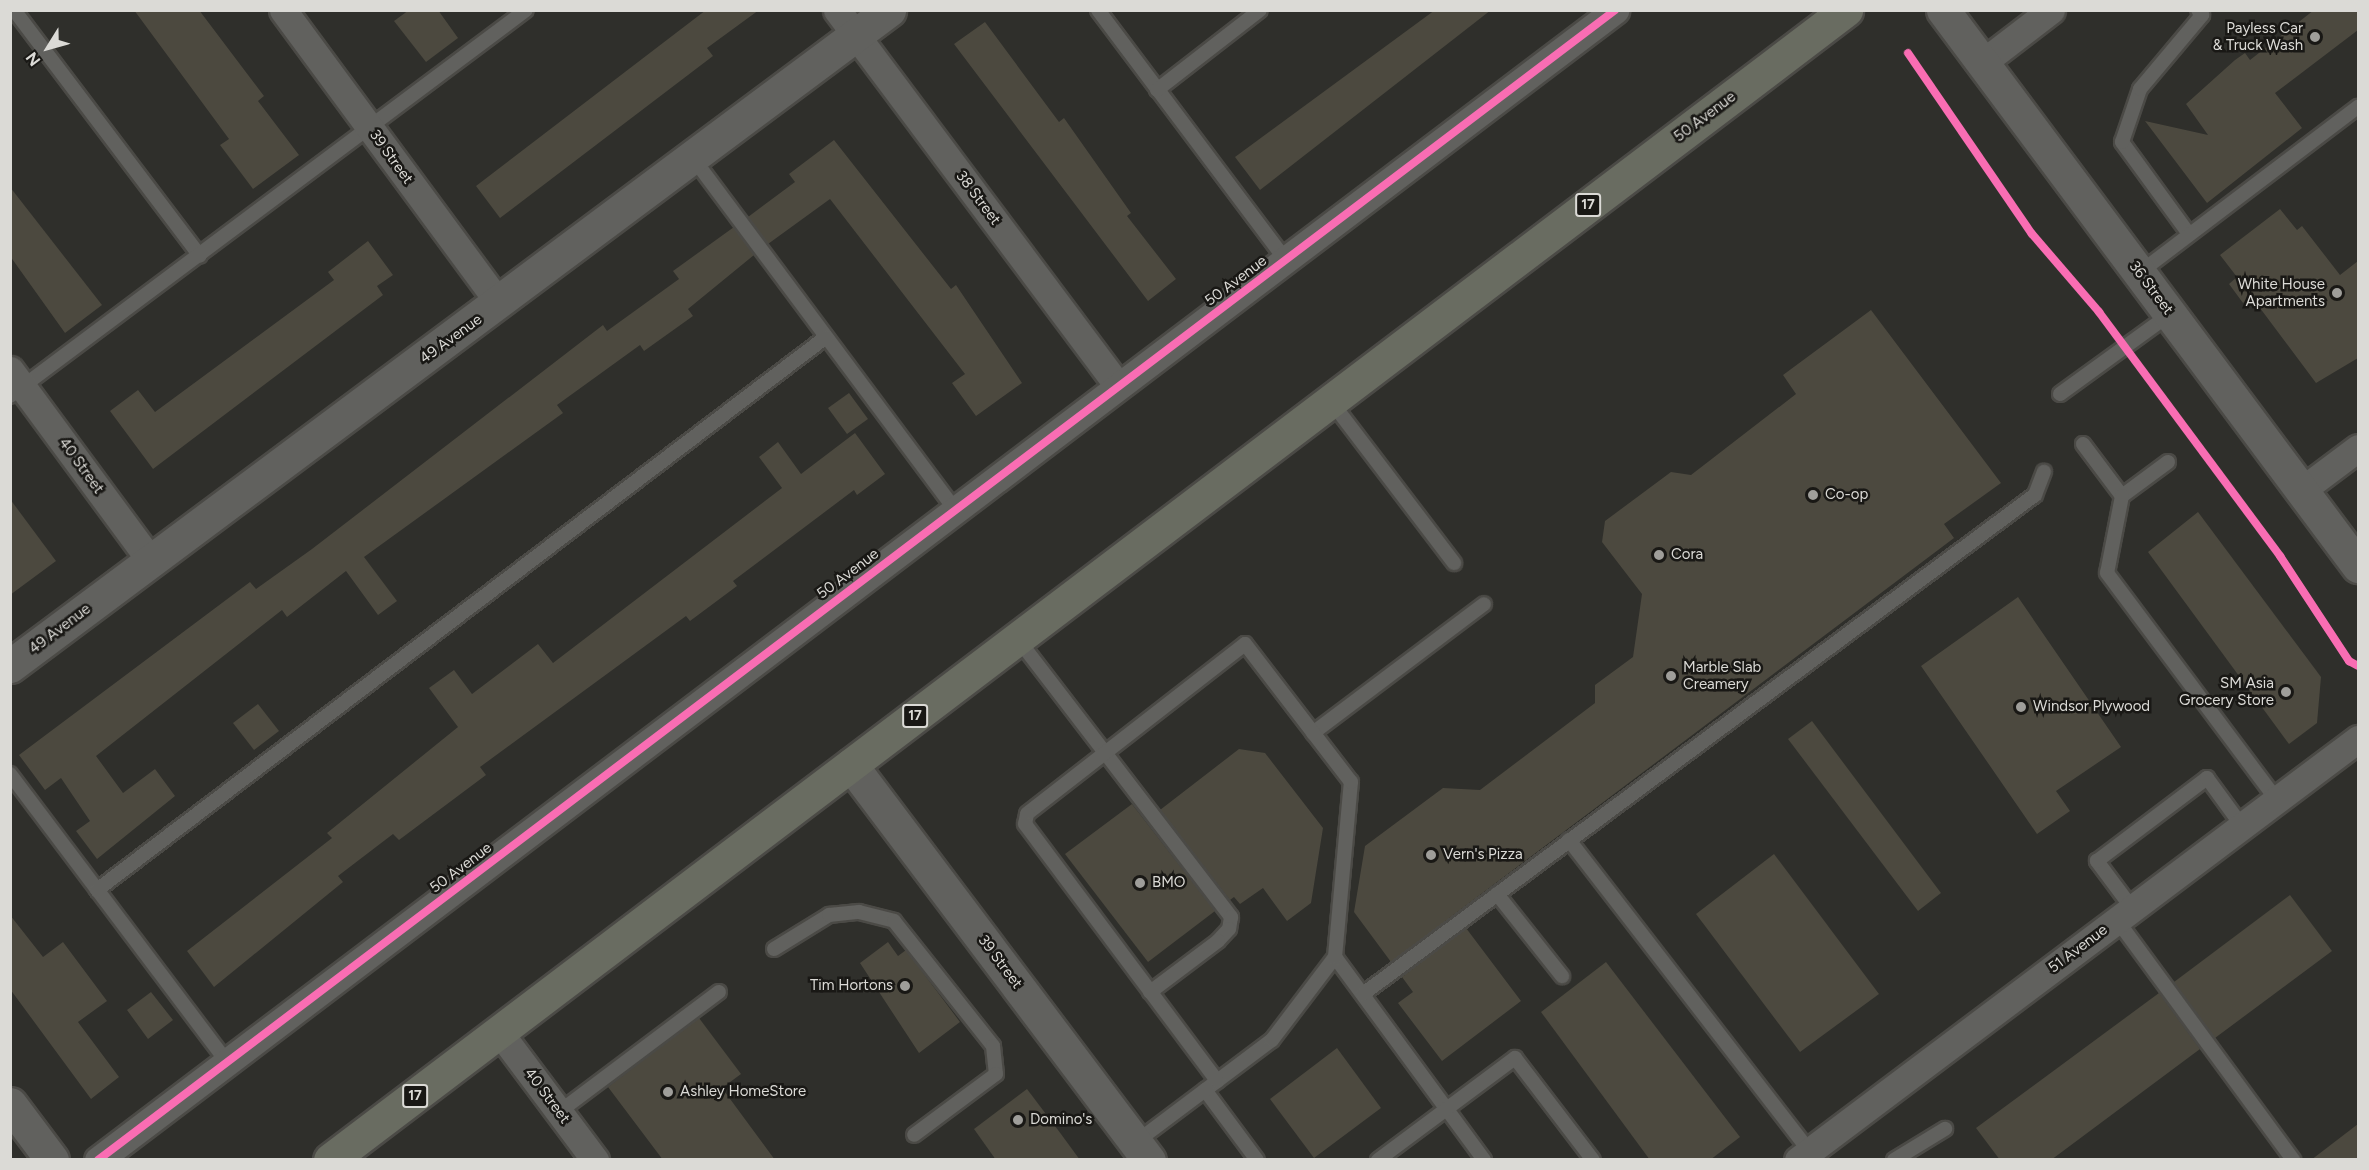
<!DOCTYPE html>
<html>
<head>
<meta charset="utf-8">
<style>
  body { margin:0 }
  #map { position:relative; width:2369px; height:1170px; overflow:hidden; background:#2f2f2b; font-family:Figtree,sans-serif }
  div>[style] { position:absolute }
  .building>* { inset:0; background:#4c493f }
  .roads { filter:drop-shadow(2px 0 #4b4a46) drop-shadow(-2px 0 #4b4a46) drop-shadow(0 2px #4b4a46) drop-shadow(0 -2px #4b4a46) }
  .service>* { height:14px; margin:-7px; padding:0 7px; transform-origin:7px; border-radius:7px; background:#61615e }
  .minor>* { height:27px; margin:-13.5px; padding:0 13.5px; transform-origin:13.5px; border-radius:13.5px; background:#61615e }
  .tertiary>* { height:33px; margin:-16.5px; padding:0 16.5px; transform-origin:16.5px; border-radius:16.5px; background:#61615e }
  .primary>* { height:33px; margin:-16.5px; padding:0 16.5px; transform-origin:16.5px; border-radius:16.5px; background:#696c61 }
  .cycleway>* { height:8px; margin:-4px; padding:0 4px; transform-origin:4px; border-radius:4px; background:#f96db3 }
  .dots>* { width:16px; height:16px; translate:-50% -50%; box-sizing:border-box; border:3px solid #191815; border-radius:50% }
  span { translate:-50% -50%; white-space:nowrap; text-align:center; line-height:1.15; -webkit-text-stroke:5px #191815; paint-order:stroke }
  .shield-label span { padding:2px 4px; background:#191815; border:2px solid; border-radius:4px; -webkit-text-stroke-width:0 }
  .shield-label { font-size:14px; color:#dbdad6; font-weight:700 }
  .poi-label { font-size:15px; color:#dbdad6 }
  .right { translate:-100% -50%; text-align:right }
  .left { translate:0 -50%; text-align:left }
  .street-label { font-size:15px; color:#dbdad6 }
  .frame { position:absolute; inset:0; border:12px solid #dbdad6; pointer-events:none }
  .north { position:absolute; left:18px; top:18px; width:60px; height:60px; -webkit-text-stroke:4px #191815; paint-order:stroke; rotate:233deg; font-size:16px; font-weight:700; line-height:24px; text-align:center; color:#dbdad6 }
  .north::after { content:''; display:block; margin:auto; width:21px; height:27px; background:#dbdad6; clip-path:polygon(50% 0,100% 100%,50% 72%,0 100%) }
</style>
</head>
<body>
<div id="map">
  <div class="building">
    <i style="clip-path:polygon(134px 10px,199px 10px,264px 96px,258px 101px,299px 155px,253px 189px,220px 145px,229px 139px)"></i>
    <i style="clip-path:polygon(409px 10px,438px 10px,458px 38px,426px 62px,394px 21px)"></i>
    <i style="clip-path:polygon(706px 10px,759px 10px,707px 48px,713px 56px,500px 218px,476px 186px)"></i>
    <i style="clip-path:polygon(1435px 10px,1491px 10px,1260px 190px,1235px 157px)"></i>
    <i style="clip-path:polygon(2314px 10px,2358px 10px,2358px 30px,2275px 93px,2302px 128px,2207px 203px,2145px 121px,2208px 135px,2186px 104px,2235px 60px,2245px 53px,2250px 60px)"></i>
    <i style="clip-path:polygon(985px 22px,1059px 122px,1064px 118px,1131px 213px,1127px 216px,1176px 279px,1148px 301px,954px 44px)"></i>
    <i style="clip-path:polygon(834px 140px,951px 289px,956px 285px,1022px 383px,976px 416px,952px 383px,965px 374px,830px 199px,768px 244px,748px 217px,795px 182px,789px 174px)"></i>
    <i style="clip-path:polygon(10px 187px,102px 305px,65px 333px,10px 256px)"></i>
    <i style="clip-path:polygon(2280px 209px,2297px 230px,2302px 226px,2340px 275px,2358px 261px,2358px 358px,2316px 383px,2251px 296px,2243px 303px,2229px 284px,2237px 277px,2220px 255px)"></i>
    <i style="clip-path:polygon(734px 227px,754px 255px,688px 309px,693px 316px,644px 351px,640px 345px,557px 405px,563px 413px,364px 557px,397px 601px,378px 615px,346px 571px,287px 617px,282px 610px,96px 756px,123px 793px,155px 769px,175px 796px,97px 859px,76px 831px,90px 821px,61px 778px,45px 790px,19px 755px,250px 582px,256px 589px,312px 549px,603px 325px,607px 331px,679px 279px,673px 271px)"></i>
    <i style="clip-path:polygon(368px 241px,393px 275px,377px 286px,383px 295px,153px 469px,110px 411px,138px 390px,155px 412px,334px 280px,328px 272px)"></i>
    <i style="clip-path:polygon(1871px 310px,2001px 483px,1944px 524px,1954px 538px,1391px 962px,1354px 912px,1365px 846px,1443px 788px,1480px 790px,1595px 703px,1595px 685px,1633px 657px,1642px 594px,1602px 542px,1605px 521px,1671px 472px,1691px 475px,1796px 394px,1783px 375px)"></i>
    <i style="clip-path:polygon(849px 393px,868px 419px,847px 434px,828px 408px)"></i>
    <i style="clip-path:polygon(855px 433px,885px 474px,857px 495px,854px 490px,733px 581px,737px 586px,690px 621px,686px 616px,480px 767px,486px 775px,399px 840px,393px 834px,338px 876px,343px 882px,214px 987px,187px 951px,332px 838px,327px 833px,458px 727px,429px 688px,454px 670px,472px 694px,538px 644px,553px 663px,782px 488px,759px 457px,778px 442px,801px 474px)"></i>
    <i style="clip-path:polygon(10px 499px,56px 561px,10px 595px)"></i>
    <i style="clip-path:polygon(2198px 512px,2321px 677px,2317px 723px,2289px 744px,2148px 552px)"></i>
    <i style="clip-path:polygon(2018px 597px,2121px 747px,2056px 791px,2070px 811px,2037px 834px,1921px 666px)"></i>
    <i style="clip-path:polygon(258px 704px,279px 731px,254px 750px,233px 723px)"></i>
    <i style="clip-path:polygon(1812px 721px,1941px 893px,1918px 911px,1788px 739px)"></i>
    <i style="clip-path:polygon(1239px 749px,1265px 753px,1323px 828px,1311px 903px,1287px 921px,1263px 888px,1240px 904px,1234px 897px,1230px 900px,1160px 810px)"></i>
    <i style="clip-path:polygon(1132px 804px,1215px 911px,1148px 962px,1065px 854px)"></i>
    <i style="clip-path:polygon(1774px 854px,1879px 994px,1800px 1052px,1696px 914px)"></i>
    <i style="clip-path:polygon(2290px 895px,2332px 951px,2215px 1038px,2174px 982px)"></i>
    <i style="clip-path:polygon(10px 915px,43px 957px,63px 942px,107px 1001px,78px 1022px,119px 1077px,91px 1099px,10px 989px)"></i>
    <i style="clip-path:polygon(1466px 928px,1521px 1001px,1442px 1061px,1398px 1003px,1413px 992px,1402px 977px)"></i>
    <i style="clip-path:polygon(888px 942px,898px 956px,906px 950px,960px 1022px,919px 1053px,860px 963px)"></i>
    <i style="clip-path:polygon(1606px 962px,1740px 1137px,1710px 1160px,1650px 1160px,1541px 1012px)"></i>
    <i style="clip-path:polygon(151px 992px,173px 1020px,148px 1039px,127px 1010px)"></i>
    <i style="clip-path:polygon(2159px 993px,2200px 1049px,2051px 1160px,2000px 1160px,1976px 1128px)"></i>
    <i style="clip-path:polygon(699px 1018px,741px 1074px,722px 1088px,775px 1160px,663px 1160px,608px 1087px)"></i>
    <i style="clip-path:polygon(1337px 1048px,1381px 1108px,1314px 1158px,1270px 1099px)"></i>
    <i style="clip-path:polygon(1027px 1089px,1061px 1134px,1080px 1160px,996px 1160px,974px 1129px)"></i>
    <i style="clip-path:polygon(2358px 1124px,2358px 1160px,2311px 1160px)"></i>
  </div>
  <div class="roads">
    <div class="service">
      <i style="left:14px;top:10px;width:308px;rotate:52.9deg"></i>
      <i style="left:1098px;top:10px;width:313px;rotate:53.1deg"></i>
      <i style="left:1157px;top:90px;width:130px;rotate:-37.8deg"></i>
      <i style="left:693px;top:158px;width:439px;rotate:53.3deg"></i>
      <i style="left:2189px;top:234px;width:114px;rotate:-126.1deg"></i>
      <i style="left:2122px;top:142px;width:56px;rotate:-71.2deg"></i>
      <i style="left:2140px;top:89px;width:97px;rotate:-50deg"></i>
      <i style="left:2202px;top:15px;width:6px;rotate:-129deg"></i>
      <i style="left:2139px;top:273px;width:275px;rotate:-37.2deg"></i>
      <i style="left:2060px;top:394px;width:136px;rotate:-36deg"></i>
      <i style="left:10px;top:396px;width:644px;rotate:-36.8deg"></i>
      <i style="left:1330px;top:400px;width:205px;rotate:52.7deg"></i>
      <i style="left:2083px;top:444px;width:65px;rotate:53.1deg"></i>
      <i style="left:2168px;top:462px;width:57px;rotate:143.5deg"></i>
      <i style="left:2122px;top:496px;width:78px;rotate:101deg"></i>
      <i style="left:2107px;top:573px;width:284px;rotate:53.2deg"></i>
      <i style="left:1017px;top:638px;width:352px;rotate:52.5deg"></i>
      <i style="left:1231px;top:917px;width:12px;rotate:99deg"></i>
      <i style="left:1229px;top:929px;width:16px;rotate:133deg"></i>
      <i style="left:1218px;top:941px;width:85px;rotate:143.1deg"></i>
      <i style="left:1313px;top:733px;width:214px;rotate:-37deg"></i>
      <i style="left:10px;top:774px;width:361px;rotate:53deg"></i>
      <i style="left:1569px;top:840px;width:393px;rotate:52.3deg"></i>
      <i style="left:97px;top:890px;width:915px;rotate:-37.18deg"></i>
      <i style="left:1497px;top:894px;width:105px;rotate:51.6deg"></i>
      <i style="left:2132px;top:908px;width:59px;rotate:-126.7deg"></i>
      <i style="left:2097px;top:861px;width:138px;rotate:-37deg"></i>
      <i style="left:2207px;top:778px;width:59px;rotate:53.9deg"></i>
      <i style="left:2117px;top:920px;width:298px;rotate:53.7deg"></i>
      <i style="left:774px;top:949px;width:65px;rotate:-31.7deg"></i>
      <i style="left:829px;top:915px;width:30px;rotate:-6deg"></i>
      <i style="left:859px;top:912px;width:36px;rotate:14deg"></i>
      <i style="left:894px;top:921px;width:159px;rotate:51.6deg"></i>
      <i style="left:993px;top:1046px;width:28px;rotate:84deg"></i>
      <i style="left:996px;top:1074px;width:102px;rotate:143.4deg"></i>
      <i style="left:1335px;top:957px;width:252px;rotate:53.7deg"></i>
      <i style="left:1363px;top:994px;width:837px;rotate:-36.6deg"></i>
      <i style="left:2035px;top:495px;width:25px;rotate:-69deg"></i>
      <i style="left:1205px;top:1090px;width:87px;rotate:53.4deg"></i>
      <i style="left:559px;top:1112px;width:200px;rotate:-36.9deg"></i>
      <i style="left:1136px;top:1142px;width:170px;rotate:-36.9deg"></i>
      <i style="left:1272px;top:1040px;width:104px;rotate:-52.8deg"></i>
      <i style="left:1335px;top:957px;width:176px;rotate:-84.8deg"></i>
      <i style="left:1351px;top:782px;width:174px;rotate:-127.5deg"></i>
      <i style="left:1245px;top:644px;width:276px;rotate:142.1deg"></i>
      <i style="left:1027px;top:814px;width:10px;rotate:101deg"></i>
      <i style="left:1025px;top:824px;width:321px;rotate:53.2deg"></i>
      <i style="left:1378px;top:1160px;width:171px;rotate:-36.7deg"></i>
      <i style="left:1515px;top:1058px;width:128px;rotate:52.6deg"></i>
      <i style="left:1894px;top:1160px;width:60px;rotate:-31.3deg"></i>
    </div>
    <div class="minor">
      <i style="left:283px;top:10px;width:365px;rotate:53.6deg"></i>
      <i style="left:837px;top:10px;width:469px;rotate:53.2deg"></i>
      <i style="left:1982px;top:63px;width:87px;rotate:-37.5deg"></i>
      <i style="left:10px;top:370px;width:237px;rotate:53.6deg"></i>
      <i style="left:2302px;top:490px;width:70px;rotate:-36.9deg"></i>
      <i style="left:500px;top:1033px;width:159px;rotate:53.2deg"></i>
      <i style="left:98px;top:1160px;width:1904px;rotate:-37.16deg"></i>
      <i style="left:1798px;top:1160px;width:701px;rotate:-36.94deg"></i>
    </div>
    <div class="tertiary">
      <i style="left:1943px;top:10px;width:694px;rotate:53.26deg"></i>
      <i style="left:10px;top:666px;width:1097px;rotate:-36.73deg"></i>
      <i style="left:851px;top:765px;width:495px;rotate:53deg"></i>
      <i style="left:10px;top:1104px;width:70px;rotate:53.1deg"></i>
    </div>
    <div class="primary">
      <i style="left:330px;top:1160px;width:1903px;rotate:-37.18deg"></i>
    </div>
  </div>
  <div class="cycleway">
    <i style="left:1908px;top:53px;width:219px;rotate:55.6deg"></i>
    <i style="left:2032px;top:234px;width:103px;rotate:49.3deg"></i>
    <i style="left:2099px;top:312px;width:304px;rotate:53.4deg"></i>
    <i style="left:2280px;top:556px;width:126px;rotate:56.7deg"></i>
    <i style="left:2349px;top:661px;width:10px;rotate:29deg"></i>
    <i style="left:98px;top:1160px;width:1904px;rotate:-37.16deg"></i>
  </div>
  <div class="dots">
    <i style="left:2315px;top:37px;background:#9f9e9a"></i>
    <i style="left:2337px;top:293px;background:#9f9e9a"></i>
    <i style="left:1813px;top:495px;background:#9f9e9a"></i>
    <i style="left:1659px;top:555px;background:#9f9e9a"></i>
    <i style="left:1671px;top:676px;background:#9f9e9a"></i>
    <i style="left:2286px;top:692px;background:#9f9e9a"></i>
    <i style="left:2021px;top:707px;background:#9f9e9a"></i>
    <i style="left:1431px;top:855px;background:#9f9e9a"></i>
    <i style="left:1140px;top:883px;background:#9f9e9a"></i>
    <i style="left:905px;top:986px;background:#9f9e9a"></i>
    <i style="left:668px;top:1092px;background:#9f9e9a"></i>
    <i style="left:1018px;top:1120px;background:#9f9e9a"></i>
  </div>
  <div class="shield-label">
    <span style="left:1588px;top:205px">17</span>
    <span style="left:915px;top:716px">17</span>
    <span style="left:415px;top:1096px">17</span>
  </div>
  <div class="poi-label">
    <span class="right" style="left:2303px;top:37px">Payless Car<br>&amp; Truck Wash</span>
    <span class="right" style="left:2325px;top:293px">White House<br>Apartments</span>
    <span class="left" style="left:1825px;top:495px">Co-op</span>
    <span class="left" style="left:1671px;top:555px">Cora</span>
    <span class="left" style="left:1683px;top:676px">Marble Slab<br>Creamery</span>
    <span class="right" style="left:2274px;top:692px">SM Asia<br>Grocery Store</span>
    <span class="left" style="left:2033px;top:707px">Windsor Plywood</span>
    <span class="left" style="left:1443px;top:855px">Vern's Pizza</span>
    <span class="left" style="left:1152px;top:883px">BMO</span>
    <span class="right" style="left:893px;top:986px">Tim Hortons</span>
    <span class="left" style="left:680px;top:1092px">Ashley HomeStore</span>
    <span class="left" style="left:1030px;top:1120px">Domino's</span>
  </div>
  <div class="street-label">
    <span style="left:1705px;top:117px;rotate:-37deg">50 Avenue</span>
    <span style="left:391px;top:157px;rotate:54deg">39 Street</span>
    <span style="left:978px;top:198px;rotate:53deg">38 Street</span>
    <span style="left:1236px;top:281px;rotate:-37deg">50 Avenue</span>
    <span style="left:2151px;top:288px;rotate:53deg">36 Street</span>
    <span style="left:451px;top:339px;rotate:-36deg">49 Avenue</span>
    <span style="left:81px;top:466px;rotate:54deg">40 Street</span>
    <span style="left:848px;top:574px;rotate:-37deg">50 Avenue</span>
    <span style="left:60px;top:629px;rotate:-37deg">49 Avenue</span>
    <span style="left:461px;top:868px;rotate:-37deg">50 Avenue</span>
    <span style="left:2078px;top:949px;rotate:-37deg">51 Avenue</span>
    <span style="left:1000px;top:962px;rotate:53deg">39 Street</span>
    <span style="left:547px;top:1096px;rotate:53deg">40 Street</span>
  </div>
  <div class="frame"></div>
  <div class="north">N</div>
</div>
</body>
</html>
